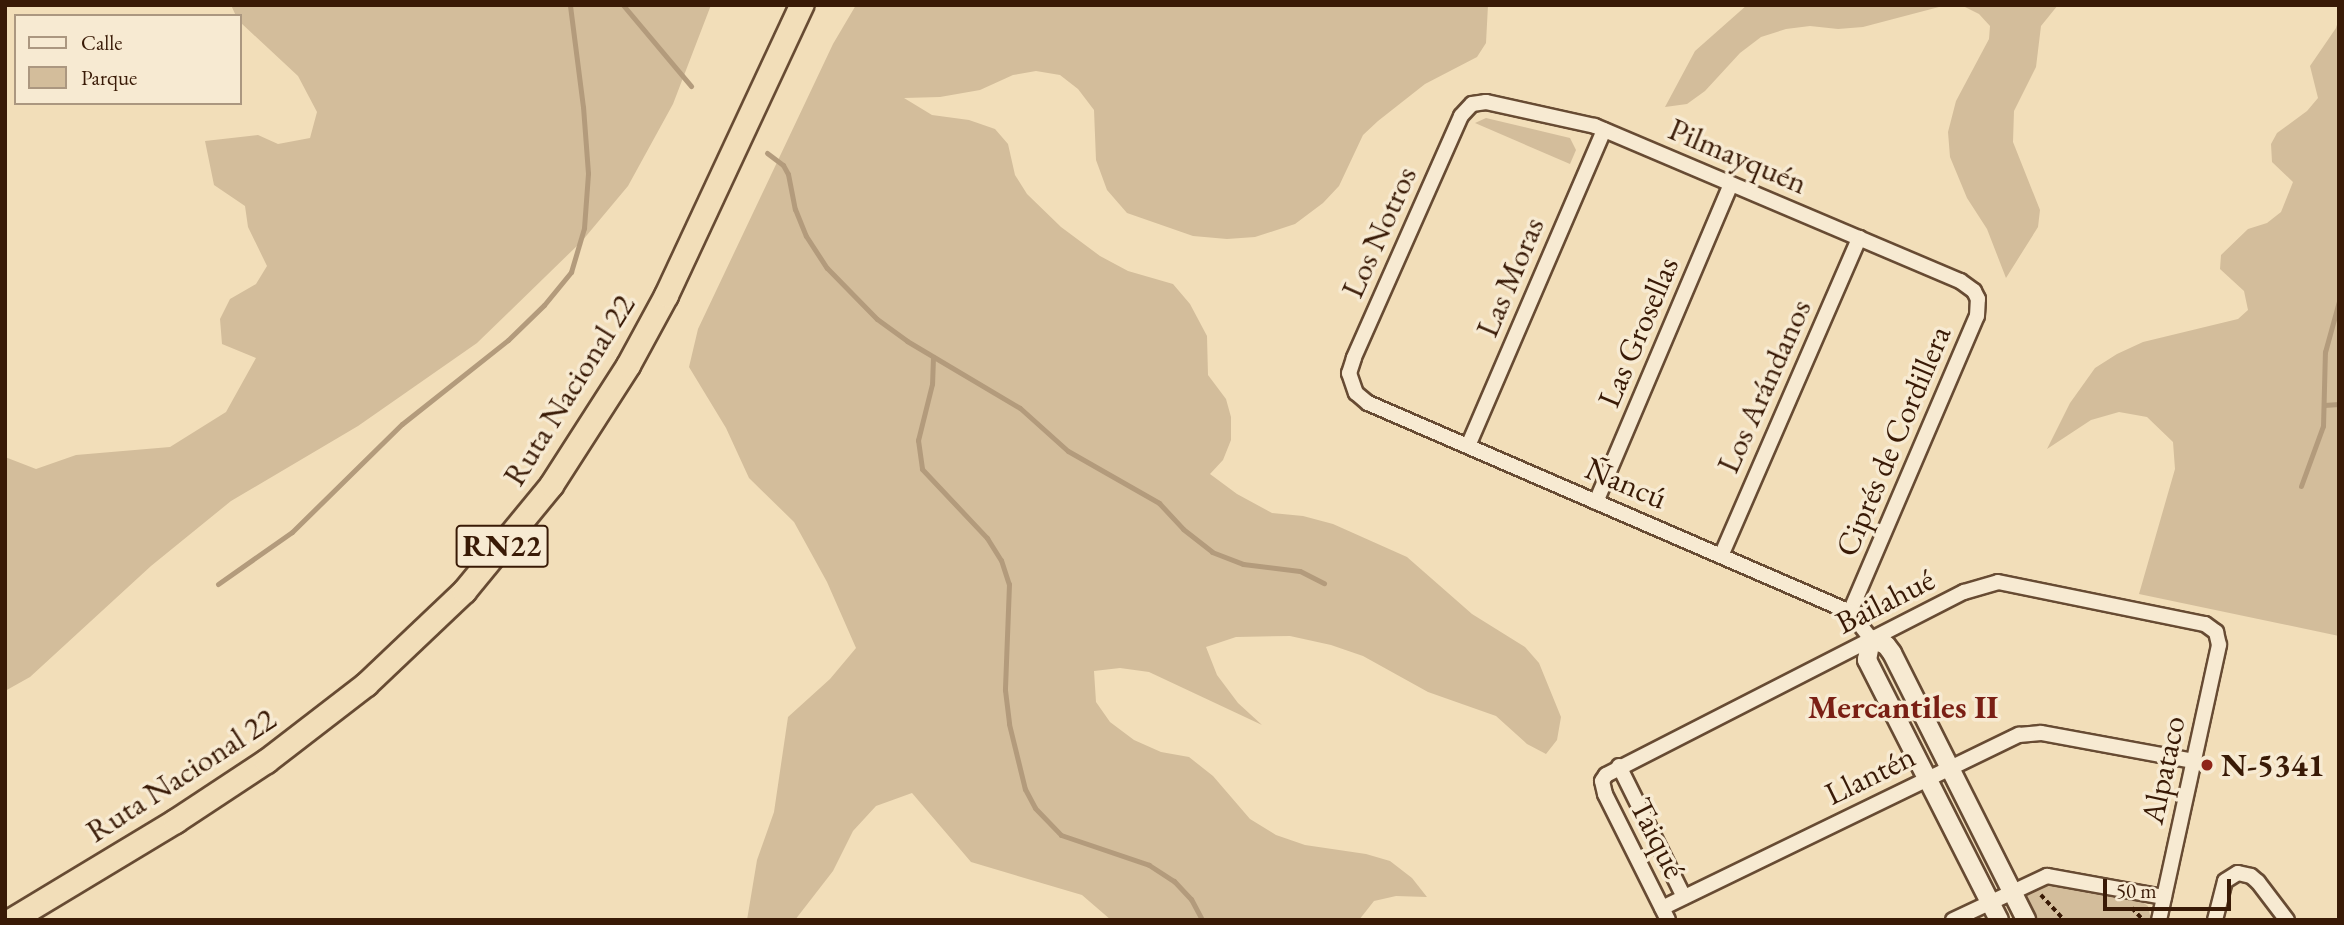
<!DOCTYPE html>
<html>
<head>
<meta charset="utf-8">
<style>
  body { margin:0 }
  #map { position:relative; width:2344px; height:925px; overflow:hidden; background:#f2deb9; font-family:"EB Garamond",serif }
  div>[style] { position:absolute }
  .green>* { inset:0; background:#d3bd9b }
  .stream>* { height:5px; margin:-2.5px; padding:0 2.5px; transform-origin:2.5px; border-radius:2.5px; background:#b39b7c }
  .path>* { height:3.5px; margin-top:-1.75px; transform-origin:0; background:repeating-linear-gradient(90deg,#391a06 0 5px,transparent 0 8.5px) }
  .roads { filter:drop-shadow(2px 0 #674b33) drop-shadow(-2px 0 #674b33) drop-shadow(0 2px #674b33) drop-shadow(0 -2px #674b33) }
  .minor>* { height:14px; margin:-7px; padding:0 7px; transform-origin:7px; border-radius:7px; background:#f7ead2 }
  .tertiary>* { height:18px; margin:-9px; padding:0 9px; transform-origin:9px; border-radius:9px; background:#f7ead2 }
  .trunk>* { height:23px; margin:-11.5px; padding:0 11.5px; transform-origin:11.5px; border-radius:11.5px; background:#f2deb9 }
  .dots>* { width:19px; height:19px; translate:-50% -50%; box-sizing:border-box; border:4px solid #f7ead2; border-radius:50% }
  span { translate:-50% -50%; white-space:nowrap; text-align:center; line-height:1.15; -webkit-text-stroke:7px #f7ead2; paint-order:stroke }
  .shield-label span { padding:2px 5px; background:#f7ead2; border:2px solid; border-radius:5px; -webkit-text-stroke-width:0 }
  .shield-label { font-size:30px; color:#391a06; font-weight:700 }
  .street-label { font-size:32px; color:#391a06 }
  .poi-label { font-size:32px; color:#391a06; font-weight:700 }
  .left { translate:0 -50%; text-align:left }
  .neighbourhood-label { font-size:33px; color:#7a1f14; font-weight:700 }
  .frame { position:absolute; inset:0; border:7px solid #391a06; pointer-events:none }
  .legend { position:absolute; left:14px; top:14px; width:228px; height:91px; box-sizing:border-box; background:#f7ead2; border:2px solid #ab9780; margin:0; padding:9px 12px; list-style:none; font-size:21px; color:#391a06 }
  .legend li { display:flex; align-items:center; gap:14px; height:35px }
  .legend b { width:35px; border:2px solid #ab9780 }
  .scale { position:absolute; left:2103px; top:879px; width:128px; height:32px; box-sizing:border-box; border:4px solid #391a06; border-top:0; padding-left:9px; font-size:21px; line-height:24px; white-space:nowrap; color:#391a06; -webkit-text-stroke:5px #f7ead2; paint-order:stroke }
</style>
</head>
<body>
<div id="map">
  <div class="green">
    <i style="clip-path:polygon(231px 5px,711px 5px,673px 104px,628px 186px,582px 241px,477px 343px,358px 426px,231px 501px,151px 566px,30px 677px,5px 691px,5px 457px,36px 469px,76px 455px,170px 447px,226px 412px,256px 358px,222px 344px,220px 319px,230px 299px,256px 284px,267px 266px,248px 227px,245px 206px,214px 185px,205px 141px,258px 135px,278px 144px,310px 138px,317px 112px,298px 76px,240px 22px,240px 16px,236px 16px)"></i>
    <i style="clip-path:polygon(856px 5px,1488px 5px,1486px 43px,1477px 57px,1425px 84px,1378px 121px,1363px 135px,1339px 186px,1323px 203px,1295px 224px,1255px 237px,1227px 239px,1193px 236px,1127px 213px,1107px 190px,1096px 160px,1094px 110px,1078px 89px,1060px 75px,1036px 71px,1013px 75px,980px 90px,940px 97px,904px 98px,932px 115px,969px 120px,995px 129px,1008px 144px,1015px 175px,1027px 194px,1061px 227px,1100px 256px,1128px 271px,1173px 284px,1190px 304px,1207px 336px,1208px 375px,1226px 399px,1231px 417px,1231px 440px,1223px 460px,1210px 474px,1237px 494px,1272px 513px,1303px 516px,1333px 524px,1407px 557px,1472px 614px,1525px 647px,1539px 663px,1561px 717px,1557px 740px,1546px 754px,1527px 744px,1496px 716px,1428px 692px,1363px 656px,1331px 645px,1290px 636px,1236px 637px,1206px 647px,1217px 675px,1238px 703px,1262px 725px,1149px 672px,1120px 668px,1094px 671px,1096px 702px,1110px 722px,1134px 740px,1161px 752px,1189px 757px,1213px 776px,1250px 819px,1276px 835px,1305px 845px,1366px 854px,1390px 861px,1412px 878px,1427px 897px,1396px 896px,1374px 901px,1359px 920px,1111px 920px,1082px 895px,971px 862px,912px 793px,876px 806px,853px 831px,833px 871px,795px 920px,747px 920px,757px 860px,774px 812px,788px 717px,830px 679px,856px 648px,827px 582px,794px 522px,749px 478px,726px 428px,689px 367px,698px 329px,833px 44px)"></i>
    <i style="clip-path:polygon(1747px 5px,2058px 5px,2041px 26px,2036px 67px,2014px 111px,2013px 142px,2040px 210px,2038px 227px,2006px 278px,1987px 229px,1967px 198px,1950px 157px,1948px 132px,1956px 101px,1989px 39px,1990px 26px,1979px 14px,1963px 6px,1939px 7px,1863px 27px,1838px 29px,1810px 26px,1786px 29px,1761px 37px,1740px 53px,1705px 91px,1687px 104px,1665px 107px,1695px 51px)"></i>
    <i style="clip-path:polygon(2339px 18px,2339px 636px,2139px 594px,2175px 469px,2173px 442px,2147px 417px,2119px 412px,2091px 420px,2047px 449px,2070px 403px,2095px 368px,2117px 354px,2143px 342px,2238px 319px,2248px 310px,2244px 291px,2220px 269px,2221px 255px,2248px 229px,2267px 223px,2281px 212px,2293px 182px,2272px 162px,2271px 144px,2277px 133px,2307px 111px,2318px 98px,2310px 66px,2336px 28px)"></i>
    <i style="clip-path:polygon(1486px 118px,1570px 138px,1576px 150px,1570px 164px,1475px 123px)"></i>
    <i style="clip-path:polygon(2052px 882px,2141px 901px,2148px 906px,2151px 920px,2035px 920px,2026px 901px,2027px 893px)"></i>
  </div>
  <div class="stream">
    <i style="left:623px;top:5px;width:106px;rotate:50deg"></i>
    <i style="left:767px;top:153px;width:20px;rotate:37deg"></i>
    <i style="left:783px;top:165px;width:10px;rotate:61deg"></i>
    <i style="left:788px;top:174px;width:36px;rotate:79deg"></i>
    <i style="left:795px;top:209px;width:29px;rotate:68deg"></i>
    <i style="left:806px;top:236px;width:38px;rotate:57deg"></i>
    <i style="left:827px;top:268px;width:71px;rotate:45.6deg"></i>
    <i style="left:877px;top:319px;width:37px;rotate:36deg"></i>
    <i style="left:907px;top:341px;width:131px;rotate:30.7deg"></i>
    <i style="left:1020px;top:408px;width:64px;rotate:41.9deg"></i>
    <i style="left:1068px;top:451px;width:105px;rotate:29.7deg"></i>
    <i style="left:1159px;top:503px;width:35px;rotate:47deg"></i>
    <i style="left:1183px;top:529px;width:37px;rotate:38deg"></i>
    <i style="left:1212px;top:552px;width:33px;rotate:21deg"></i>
    <i style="left:1243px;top:564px;width:57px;rotate:7deg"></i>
    <i style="left:1300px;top:571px;width:27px;rotate:27deg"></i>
    <i style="left:933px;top:357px;width:27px;rotate:92deg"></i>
    <i style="left:932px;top:384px;width:58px;rotate:104deg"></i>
    <i style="left:918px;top:440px;width:29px;rotate:82deg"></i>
    <i style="left:922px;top:469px;width:95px;rotate:46.7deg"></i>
    <i style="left:987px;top:538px;width:26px;rotate:58deg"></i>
    <i style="left:1001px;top:560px;width:25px;rotate:72deg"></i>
    <i style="left:1009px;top:584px;width:106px;rotate:92.2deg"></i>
    <i style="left:1005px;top:690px;width:34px;rotate:83deg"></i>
    <i style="left:1009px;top:724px;width:67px;rotate:76.2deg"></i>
    <i style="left:1025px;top:789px;width:21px;rotate:62deg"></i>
    <i style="left:1035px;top:808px;width:37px;rotate:46deg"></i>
    <i style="left:1061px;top:835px;width:93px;rotate:18.8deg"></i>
    <i style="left:1149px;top:865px;width:30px;rotate:33deg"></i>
    <i style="left:1174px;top:881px;width:25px;rotate:47deg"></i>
    <i style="left:1191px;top:899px;width:24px;rotate:62deg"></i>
    <i style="left:2324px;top:405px;width:15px;rotate:-4deg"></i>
    <i style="left:2301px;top:486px;width:64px;rotate:-69.9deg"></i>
    <i style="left:2323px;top:426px;width:74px;rotate:-88.5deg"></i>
    <i style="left:2325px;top:352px;width:53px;rotate:-74.6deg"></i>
    <i style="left:218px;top:584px;width:90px;rotate:-35.1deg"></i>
    <i style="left:292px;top:532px;width:154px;rotate:-44.5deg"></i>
    <i style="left:402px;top:424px;width:135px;rotate:-38.4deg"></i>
    <i style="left:508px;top:340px;width:50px;rotate:-44.2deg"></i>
    <i style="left:544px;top:305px;width:43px;rotate:-50.7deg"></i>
    <i style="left:571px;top:272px;width:46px;rotate:-73.5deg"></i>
    <i style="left:584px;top:228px;width:55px;rotate:-85.8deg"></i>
    <i style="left:588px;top:173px;width:66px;rotate:-94.3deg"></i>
    <i style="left:583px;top:107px;width:103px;rotate:-97.3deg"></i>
  </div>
  <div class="path">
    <i style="left:2041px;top:895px;width:34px;rotate:47deg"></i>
    <i style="left:2132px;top:908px;width:16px;rotate:47deg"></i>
  </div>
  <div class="roads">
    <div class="minor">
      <i style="left:1468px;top:446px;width:344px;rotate:-66.7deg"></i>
      <i style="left:1596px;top:502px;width:345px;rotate:-67deg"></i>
      <i style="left:1721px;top:556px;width:347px;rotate:-66.5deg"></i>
      <i style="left:1850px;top:612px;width:322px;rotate:-66.8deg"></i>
      <i style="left:1977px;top:316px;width:17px;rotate:-87deg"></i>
      <i style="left:1978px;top:299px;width:9px;rotate:-117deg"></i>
      <i style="left:1974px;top:291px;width:17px;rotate:-144deg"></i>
      <i style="left:1960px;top:281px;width:397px;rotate:-157deg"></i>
      <i style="left:1595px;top:126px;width:112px;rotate:-167.6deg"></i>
      <i style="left:1486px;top:102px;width:14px;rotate:172deg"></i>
      <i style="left:1472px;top:104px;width:16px;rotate:133deg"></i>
      <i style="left:1461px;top:116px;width:265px;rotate:113.9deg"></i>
      <i style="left:1354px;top:358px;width:16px;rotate:108deg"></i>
      <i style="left:1349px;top:373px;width:21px;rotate:71deg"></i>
      <i style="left:1356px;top:393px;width:16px;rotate:40deg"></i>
      <i style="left:1368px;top:403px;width:525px;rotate:23.44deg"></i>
      <i style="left:1850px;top:612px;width:34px;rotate:52deg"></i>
      <i style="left:1619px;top:766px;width:146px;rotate:63.6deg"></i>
      <i style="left:1662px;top:908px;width:397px;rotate:-25.9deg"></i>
      <i style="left:2019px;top:735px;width:22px;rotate:-5deg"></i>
      <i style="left:2041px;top:733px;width:155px;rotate:10.4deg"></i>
      <i style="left:1668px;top:920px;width:141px;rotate:-116.6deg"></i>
      <i style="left:1605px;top:794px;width:13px;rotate:-103deg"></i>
      <i style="left:1602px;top:781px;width:7px;rotate:-56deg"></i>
      <i style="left:1606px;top:775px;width:402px;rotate:-27.1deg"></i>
      <i style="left:1964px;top:592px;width:35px;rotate:-16deg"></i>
      <i style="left:1998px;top:582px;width:211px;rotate:11.5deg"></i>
      <i style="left:2205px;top:624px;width:14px;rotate:36deg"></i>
      <i style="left:2216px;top:632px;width:13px;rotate:77deg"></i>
      <i style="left:2219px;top:645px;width:281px;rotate:102.3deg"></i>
      <i style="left:1953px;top:920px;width:104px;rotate:-25.1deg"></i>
      <i style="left:2047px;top:876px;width:119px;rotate:10.2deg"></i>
      <i style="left:2215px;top:920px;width:40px;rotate:-75.6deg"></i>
      <i style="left:2225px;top:881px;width:15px;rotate:-32deg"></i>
      <i style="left:2238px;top:873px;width:13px;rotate:13deg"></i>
      <i style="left:2251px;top:876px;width:9px;rotate:41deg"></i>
      <i style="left:2258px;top:882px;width:48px;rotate:52.7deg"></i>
    </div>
    <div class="tertiary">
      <i style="left:1999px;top:920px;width:292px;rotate:-116.9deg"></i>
      <i style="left:1867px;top:660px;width:21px;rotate:-79deg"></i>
      <i style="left:1871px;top:639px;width:16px;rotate:22deg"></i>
      <i style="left:1886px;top:645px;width:10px;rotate:53deg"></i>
      <i style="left:1892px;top:653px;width:299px;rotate:63.3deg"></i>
    </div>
    <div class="trunk">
      <i style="left:11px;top:920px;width:192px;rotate:-31.1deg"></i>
      <i style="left:175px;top:821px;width:109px;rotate:-33.4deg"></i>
      <i style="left:266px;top:761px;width:126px;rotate:-37.6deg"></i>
      <i style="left:366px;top:684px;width:135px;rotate:-43.5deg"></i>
      <i style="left:464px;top:591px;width:137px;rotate:-50.6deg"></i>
      <i style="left:551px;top:485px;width:143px;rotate:-57.3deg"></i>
      <i style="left:628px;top:365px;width:80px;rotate:-61.5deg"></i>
      <i style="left:666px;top:295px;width:320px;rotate:-65deg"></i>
    </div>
  </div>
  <div class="dots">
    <i style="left:2207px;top:765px;background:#8f2418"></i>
  </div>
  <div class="shield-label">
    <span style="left:502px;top:546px">RN22</span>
  </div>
  <div class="street-label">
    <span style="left:1738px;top:156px;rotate:23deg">Pilmayquén</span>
    <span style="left:1379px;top:232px;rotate:-66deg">Los Notros</span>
    <span style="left:1510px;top:277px;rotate:-67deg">Las Moras</span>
    <span style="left:1638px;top:332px;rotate:-67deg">Las Grosellas</span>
    <span style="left:1764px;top:386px;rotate:-66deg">Los Arándanos</span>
    <span style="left:569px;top:390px;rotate:-58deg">Ruta Nacional 22</span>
    <span style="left:1893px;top:441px;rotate:-67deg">Ciprés de Cordillera</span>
    <span style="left:1626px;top:483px;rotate:23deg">Ñancú</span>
    <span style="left:1885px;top:601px;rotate:-27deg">Bailahué</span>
    <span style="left:2163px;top:770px;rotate:-78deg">Alpataco</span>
    <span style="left:181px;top:775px;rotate:-33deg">Ruta Nacional 22</span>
    <span style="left:1870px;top:775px;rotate:-26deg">Llantén</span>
    <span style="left:1658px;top:838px;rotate:63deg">Taiqué</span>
  </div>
  <div class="poi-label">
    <span class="left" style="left:2221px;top:765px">N-5341</span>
  </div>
  <div class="neighbourhood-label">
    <span style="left:1903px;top:707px">Mercantiles II</span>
  </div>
  <div class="frame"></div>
  <ul class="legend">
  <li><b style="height:9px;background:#f7ead2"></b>Calle</li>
  <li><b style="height:19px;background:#d3bd9b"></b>Parque</li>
  </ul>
  <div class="scale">50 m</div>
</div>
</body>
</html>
